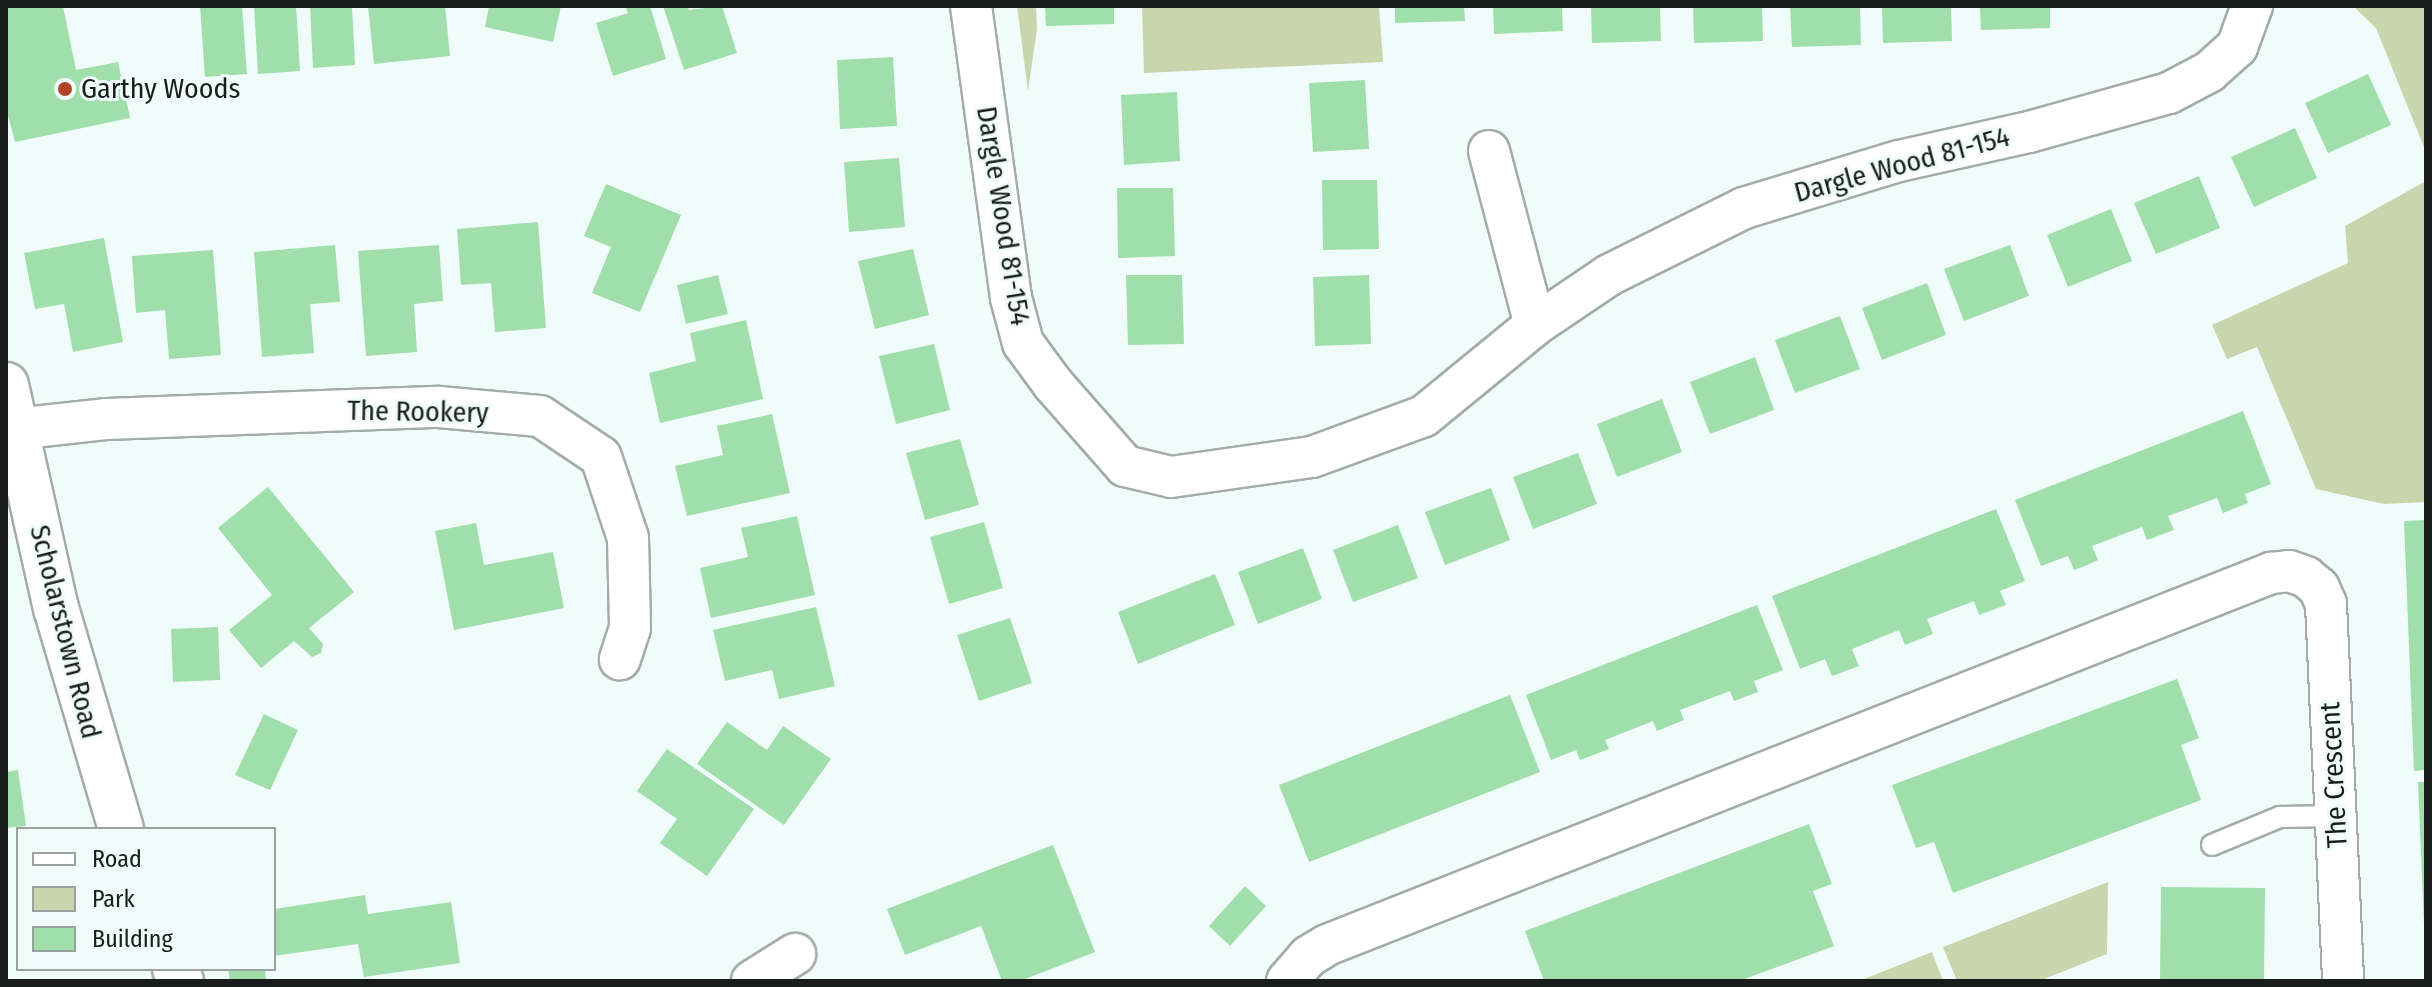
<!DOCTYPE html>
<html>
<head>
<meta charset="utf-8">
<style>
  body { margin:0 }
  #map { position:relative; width:2432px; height:987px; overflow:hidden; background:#f0fcf9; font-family:"Fira Sans Condensed",sans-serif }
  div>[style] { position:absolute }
  .green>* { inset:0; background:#c9d6ad }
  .building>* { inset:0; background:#a0dfac }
  .roads { filter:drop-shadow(2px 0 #a2aca9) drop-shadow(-2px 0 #a2aca9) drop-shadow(0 2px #a2aca9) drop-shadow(0 -2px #a2aca9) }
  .service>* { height:20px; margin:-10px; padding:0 10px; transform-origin:10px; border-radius:10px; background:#fff }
  .minor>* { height:40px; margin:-20px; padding:0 20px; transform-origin:20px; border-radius:20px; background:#fff }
  .tertiary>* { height:44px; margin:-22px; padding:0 22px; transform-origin:22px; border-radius:22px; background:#fff }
  .dots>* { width:22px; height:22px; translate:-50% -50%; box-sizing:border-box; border:4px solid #f0fcf9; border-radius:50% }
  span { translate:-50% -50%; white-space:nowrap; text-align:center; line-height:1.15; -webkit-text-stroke:6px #f0fcf9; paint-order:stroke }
  .poi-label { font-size:28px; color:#181c1b }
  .left { translate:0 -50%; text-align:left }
  .street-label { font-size:28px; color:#181c1b }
  .frame { position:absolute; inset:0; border:8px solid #181c1b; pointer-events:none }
  .legend { position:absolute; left:16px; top:827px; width:260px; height:144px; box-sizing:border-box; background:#f0fcf9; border:2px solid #9aa2a0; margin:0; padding:10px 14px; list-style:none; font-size:24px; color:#181c1b }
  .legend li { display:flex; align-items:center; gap:16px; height:40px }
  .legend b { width:40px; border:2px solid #9aa2a0 }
</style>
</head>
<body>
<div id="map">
  <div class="green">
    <i style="clip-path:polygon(1017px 6px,1036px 6px,1037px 29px,1028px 91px)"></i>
    <i style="clip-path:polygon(1142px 6px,1379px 6px,1383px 62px,1144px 73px)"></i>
    <i style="clip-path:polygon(2353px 6px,2426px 6px,2426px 152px,2376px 28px)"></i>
    <i style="clip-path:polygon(2426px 181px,2426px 502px,2384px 504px,2316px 489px,2257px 347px,2227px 359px,2212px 325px,2348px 263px,2345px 226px)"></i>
    <i style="clip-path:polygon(2108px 882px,2107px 954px,2039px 981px,1957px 981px,1943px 947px)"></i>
    <i style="clip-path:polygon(1932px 952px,1943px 981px,1859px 981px)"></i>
  </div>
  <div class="building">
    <i style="clip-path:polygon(6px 6px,63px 6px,76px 70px,118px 62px,130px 118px,15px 142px,6px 108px)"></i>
    <i style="clip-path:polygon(200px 6px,242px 6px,247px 74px,205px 77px)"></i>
    <i style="clip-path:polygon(254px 6px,296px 6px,300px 71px,258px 74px)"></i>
    <i style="clip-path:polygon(310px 6px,352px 6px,355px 65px,313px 68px)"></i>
    <i style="clip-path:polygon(368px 6px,445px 6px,450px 56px,374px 64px)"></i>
    <i style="clip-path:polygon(489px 6px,561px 6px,553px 42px,485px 27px)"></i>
    <i style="clip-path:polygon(625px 6px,650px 6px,666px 59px,613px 76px,596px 23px,628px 13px)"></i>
    <i style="clip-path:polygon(663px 6px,687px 6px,689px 10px,722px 6px,737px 53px,684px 70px)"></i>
    <i style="clip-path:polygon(1045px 6px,1114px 6px,1114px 24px,1046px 26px)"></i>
    <i style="clip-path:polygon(1395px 6px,1464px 6px,1465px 21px,1395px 23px)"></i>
    <i style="clip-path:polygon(1493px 6px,1562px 6px,1563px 31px,1494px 34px)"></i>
    <i style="clip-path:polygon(1591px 6px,1660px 6px,1661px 41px,1592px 43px)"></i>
    <i style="clip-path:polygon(1693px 6px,1762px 6px,1763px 41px,1694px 43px)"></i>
    <i style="clip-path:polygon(1790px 6px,1860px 6px,1861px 45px,1792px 47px)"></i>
    <i style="clip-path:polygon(1882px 6px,1951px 6px,1952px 41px,1883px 43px)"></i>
    <i style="clip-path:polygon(1980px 6px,2050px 6px,2050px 28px,1981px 30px)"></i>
    <i style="clip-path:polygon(893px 57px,897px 126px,840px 129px,837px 60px)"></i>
    <i style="clip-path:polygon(2368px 74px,2391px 125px,2328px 153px,2305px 103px)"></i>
    <i style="clip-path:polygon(1365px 80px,1369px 149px,1313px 152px,1309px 83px)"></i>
    <i style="clip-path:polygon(1177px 92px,1180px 161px,1124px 165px,1121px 95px)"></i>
    <i style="clip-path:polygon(2295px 128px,2317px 178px,2254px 207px,2231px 157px)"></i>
    <i style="clip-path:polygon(899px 158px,905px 227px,849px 232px,844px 162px)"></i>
    <i style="clip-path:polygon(2199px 176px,2220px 228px,2156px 254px,2134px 203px)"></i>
    <i style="clip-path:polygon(1322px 180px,1377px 180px,1379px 249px,1323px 250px)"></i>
    <i style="clip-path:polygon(606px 184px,681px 215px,640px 312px,592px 293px,611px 247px,584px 236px)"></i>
    <i style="clip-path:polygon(1117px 188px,1173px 188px,1175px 256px,1118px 258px)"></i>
    <i style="clip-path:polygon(2111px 209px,2132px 261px,2068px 287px,2047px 235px)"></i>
    <i style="clip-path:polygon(538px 222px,546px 328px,495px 332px,491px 283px,461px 285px,457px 229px)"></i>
    <i style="clip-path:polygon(104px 238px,123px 342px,73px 352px,64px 304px,35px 309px,24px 253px)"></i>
    <i style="clip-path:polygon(335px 245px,340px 302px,310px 304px,314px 353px,262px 357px,254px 252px)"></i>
    <i style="clip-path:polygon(439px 245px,443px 301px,414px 304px,417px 352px,366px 356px,358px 251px)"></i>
    <i style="clip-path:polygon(2010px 245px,2029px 296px,1964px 321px,1944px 269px)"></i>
    <i style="clip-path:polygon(913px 249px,929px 315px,875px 329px,858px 261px)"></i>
    <i style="clip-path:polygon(213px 250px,221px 355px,169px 359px,165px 310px,136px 313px,132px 256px)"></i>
    <i style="clip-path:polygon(718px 275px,728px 314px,686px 324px,677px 285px)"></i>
    <i style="clip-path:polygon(1126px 275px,1182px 275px,1184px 344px,1128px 345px)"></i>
    <i style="clip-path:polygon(1369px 275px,1371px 344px,1315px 346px,1313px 277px)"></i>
    <i style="clip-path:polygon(1927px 283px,1946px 335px,1882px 360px,1862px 308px)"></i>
    <i style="clip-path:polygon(1840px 316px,1860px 369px,1795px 393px,1775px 340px)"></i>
    <i style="clip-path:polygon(746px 320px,763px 399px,660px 423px,649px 373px,696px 361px,690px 333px)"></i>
    <i style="clip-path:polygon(934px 344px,950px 410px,896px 424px,879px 356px)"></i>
    <i style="clip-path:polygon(1755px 357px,1774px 410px,1710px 434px,1690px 382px)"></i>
    <i style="clip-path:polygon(1662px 399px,1682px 452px,1617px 477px,1597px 424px)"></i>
    <i style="clip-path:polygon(2243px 411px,2271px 484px,2245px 494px,2248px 503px,2223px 513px,2217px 498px,2168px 516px,2174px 530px,2147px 540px,2142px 527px,2092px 546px,2098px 560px,2085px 566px,2074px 570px,2068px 556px,2041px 566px,2015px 500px)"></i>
    <i style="clip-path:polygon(772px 414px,790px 493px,687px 516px,675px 466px,723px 455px,717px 426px)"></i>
    <i style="clip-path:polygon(960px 439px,979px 505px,925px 520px,906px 453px)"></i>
    <i style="clip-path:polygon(1578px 453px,1597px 504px,1533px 529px,1513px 477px)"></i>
    <i style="clip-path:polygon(268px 487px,354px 592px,309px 628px,323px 644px,321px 653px,312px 657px,294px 641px,261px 668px,229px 630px,272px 595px,218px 528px)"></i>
    <i style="clip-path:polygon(1491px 488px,1510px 540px,1445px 565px,1425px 512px)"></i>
    <i style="clip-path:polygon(1996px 509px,2025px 581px,2000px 591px,2006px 605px,1979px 615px,1974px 601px,1927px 619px,1933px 634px,1905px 645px,1899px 630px,1852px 649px,1859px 666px,1832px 676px,1825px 659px,1800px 669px,1772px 596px)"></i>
    <i style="clip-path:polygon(797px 516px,815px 595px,711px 618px,700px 568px,748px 557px,741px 528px)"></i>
    <i style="clip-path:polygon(2426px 520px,2426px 770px,2414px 771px,2404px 521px)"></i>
    <i style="clip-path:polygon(984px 522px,1003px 588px,949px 604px,930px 537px)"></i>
    <i style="clip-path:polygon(476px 523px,484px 565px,553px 552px,564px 608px,454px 630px,435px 531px)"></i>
    <i style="clip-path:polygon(1398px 525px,1418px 578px,1353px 602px,1333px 550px)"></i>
    <i style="clip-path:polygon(1303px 548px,1322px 599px,1258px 624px,1238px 572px)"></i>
    <i style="clip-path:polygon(1215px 574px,1235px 625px,1138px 664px,1118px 612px)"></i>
    <i style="clip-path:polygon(1757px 605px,1783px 670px,1754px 681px,1758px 692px,1734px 701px,1730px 691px,1680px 710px,1684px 720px,1657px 731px,1653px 721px,1605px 740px,1609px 749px,1580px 760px,1576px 750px,1551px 760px,1526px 695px)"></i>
    <i style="clip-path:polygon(816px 607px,835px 686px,779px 699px,772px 670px,725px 681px,713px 630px)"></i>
    <i style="clip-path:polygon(1010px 618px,1032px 683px,979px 701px,957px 635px)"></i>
    <i style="clip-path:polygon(218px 627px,220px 680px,173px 682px,171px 629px)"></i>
    <i style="clip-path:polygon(2177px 679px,2199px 738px,2181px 745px,2201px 800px,1953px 893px,1934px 842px,1916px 848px,1892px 785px)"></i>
    <i style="clip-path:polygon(1510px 695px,1540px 772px,1309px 862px,1279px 785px)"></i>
    <i style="clip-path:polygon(264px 714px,298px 730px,270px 790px,235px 775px)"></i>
    <i style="clip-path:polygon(727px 722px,767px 750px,783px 726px,831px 759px,784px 825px,697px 764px)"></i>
    <i style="clip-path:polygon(667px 749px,754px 809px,707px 876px,660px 843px,677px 819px,637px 791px)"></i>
    <i style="clip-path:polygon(18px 770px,26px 826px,6px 828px,6px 772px)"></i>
    <i style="clip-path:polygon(2418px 782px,2426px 782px,2426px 925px,2424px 925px)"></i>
    <i style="clip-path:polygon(1809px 824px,1832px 884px,1813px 891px,1834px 946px,1739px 981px,1544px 981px,1525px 931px)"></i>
    <i style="clip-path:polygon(1053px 845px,1095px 952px,1020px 981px,1002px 981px,981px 926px,905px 955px,887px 909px)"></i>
    <i style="clip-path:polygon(1245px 886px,1266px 906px,1230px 946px,1209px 926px)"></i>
    <i style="clip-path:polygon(2161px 887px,2265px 888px,2264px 981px,2160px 981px)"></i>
    <i style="clip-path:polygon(365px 895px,368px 914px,451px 902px,460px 963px,364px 977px,358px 944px,274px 956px,274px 909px)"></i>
    <i style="clip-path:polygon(228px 969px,265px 969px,266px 981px,230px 981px)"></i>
  </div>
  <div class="roads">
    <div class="service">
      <i style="left:2212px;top:845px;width:74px;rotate:-22.4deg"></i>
      <i style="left:2280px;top:817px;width:56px;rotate:-1deg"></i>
    </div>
    <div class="minor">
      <i style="left:971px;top:6px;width:295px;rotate:82.2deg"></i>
      <i style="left:1011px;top:298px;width:47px;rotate:75.1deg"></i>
      <i style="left:1023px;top:343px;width:51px;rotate:53.8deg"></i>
      <i style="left:1053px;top:384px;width:109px;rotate:48.7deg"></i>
      <i style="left:1125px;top:466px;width:47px;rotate:13.4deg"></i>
      <i style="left:1171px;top:477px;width:142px;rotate:-8.1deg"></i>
      <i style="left:1312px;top:457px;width:119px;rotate:-20.1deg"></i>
      <i style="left:1424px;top:416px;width:144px;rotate:-39.3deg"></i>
      <i style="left:1535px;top:325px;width:89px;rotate:-34deg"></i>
      <i style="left:1609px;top:275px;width:151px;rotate:-26.4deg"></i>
      <i style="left:1744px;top:208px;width:162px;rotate:-16.9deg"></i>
      <i style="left:1899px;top:161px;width:133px;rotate:-12.6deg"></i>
      <i style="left:2029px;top:132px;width:145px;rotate:-15.6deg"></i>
      <i style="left:2169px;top:93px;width:45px;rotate:-27.7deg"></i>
      <i style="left:2209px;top:72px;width:38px;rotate:-42deg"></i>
      <i style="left:2237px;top:47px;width:44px;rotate:-69.9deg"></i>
      <i style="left:1489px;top:151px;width:180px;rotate:75.2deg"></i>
      <i style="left:15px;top:429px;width:93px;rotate:-6.2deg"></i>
      <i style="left:107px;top:419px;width:332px;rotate:-2.1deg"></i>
      <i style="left:439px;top:407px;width:101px;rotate:5.1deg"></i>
      <i style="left:540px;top:416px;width:73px;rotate:33.9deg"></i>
      <i style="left:601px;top:457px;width:85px;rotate:71.6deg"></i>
      <i style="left:628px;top:538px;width:90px;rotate:88.7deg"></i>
      <i style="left:630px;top:628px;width:33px;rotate:108deg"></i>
      <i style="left:752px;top:981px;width:51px;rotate:-32.1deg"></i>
      <i style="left:1287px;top:981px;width:33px;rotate:-49deg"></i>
      <i style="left:1309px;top:956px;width:21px;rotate:-31deg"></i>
      <i style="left:1327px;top:945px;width:1015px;rotate:-21.51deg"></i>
      <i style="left:2271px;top:573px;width:18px;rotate:-6deg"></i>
      <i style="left:2289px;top:571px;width:18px;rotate:19deg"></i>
      <i style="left:2306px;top:577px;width:17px;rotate:40deg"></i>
      <i style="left:2319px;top:588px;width:17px;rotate:66deg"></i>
      <i style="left:2326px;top:604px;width:377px;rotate:87.4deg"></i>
    </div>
    <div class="tertiary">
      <i style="left:6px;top:385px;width:229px;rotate:77.4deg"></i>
      <i style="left:56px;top:608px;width:230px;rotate:73.6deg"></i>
      <i style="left:175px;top:969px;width:13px;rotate:63deg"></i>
    </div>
  </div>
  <div class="dots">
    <i style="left:65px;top:89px;background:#ad4526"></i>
  </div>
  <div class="poi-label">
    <span class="left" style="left:81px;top:89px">Garthy Woods</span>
  </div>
  <div class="street-label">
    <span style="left:1902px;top:165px;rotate:-15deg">Dargle Wood 81-154</span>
    <span style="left:1003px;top:216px;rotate:81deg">Dargle Wood 81-154</span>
    <span style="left:418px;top:412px;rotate:1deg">The Rookery</span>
    <span style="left:65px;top:632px;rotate:76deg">Scholarstown Road</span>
    <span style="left:2334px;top:775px;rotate:-93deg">The Crescent</span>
  </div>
  <div class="frame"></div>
  <ul class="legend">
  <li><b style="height:10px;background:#fff"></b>Road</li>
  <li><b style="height:22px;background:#c9d6ad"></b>Park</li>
  <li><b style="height:22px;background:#a0dfac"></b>Building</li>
  </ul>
</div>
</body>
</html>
